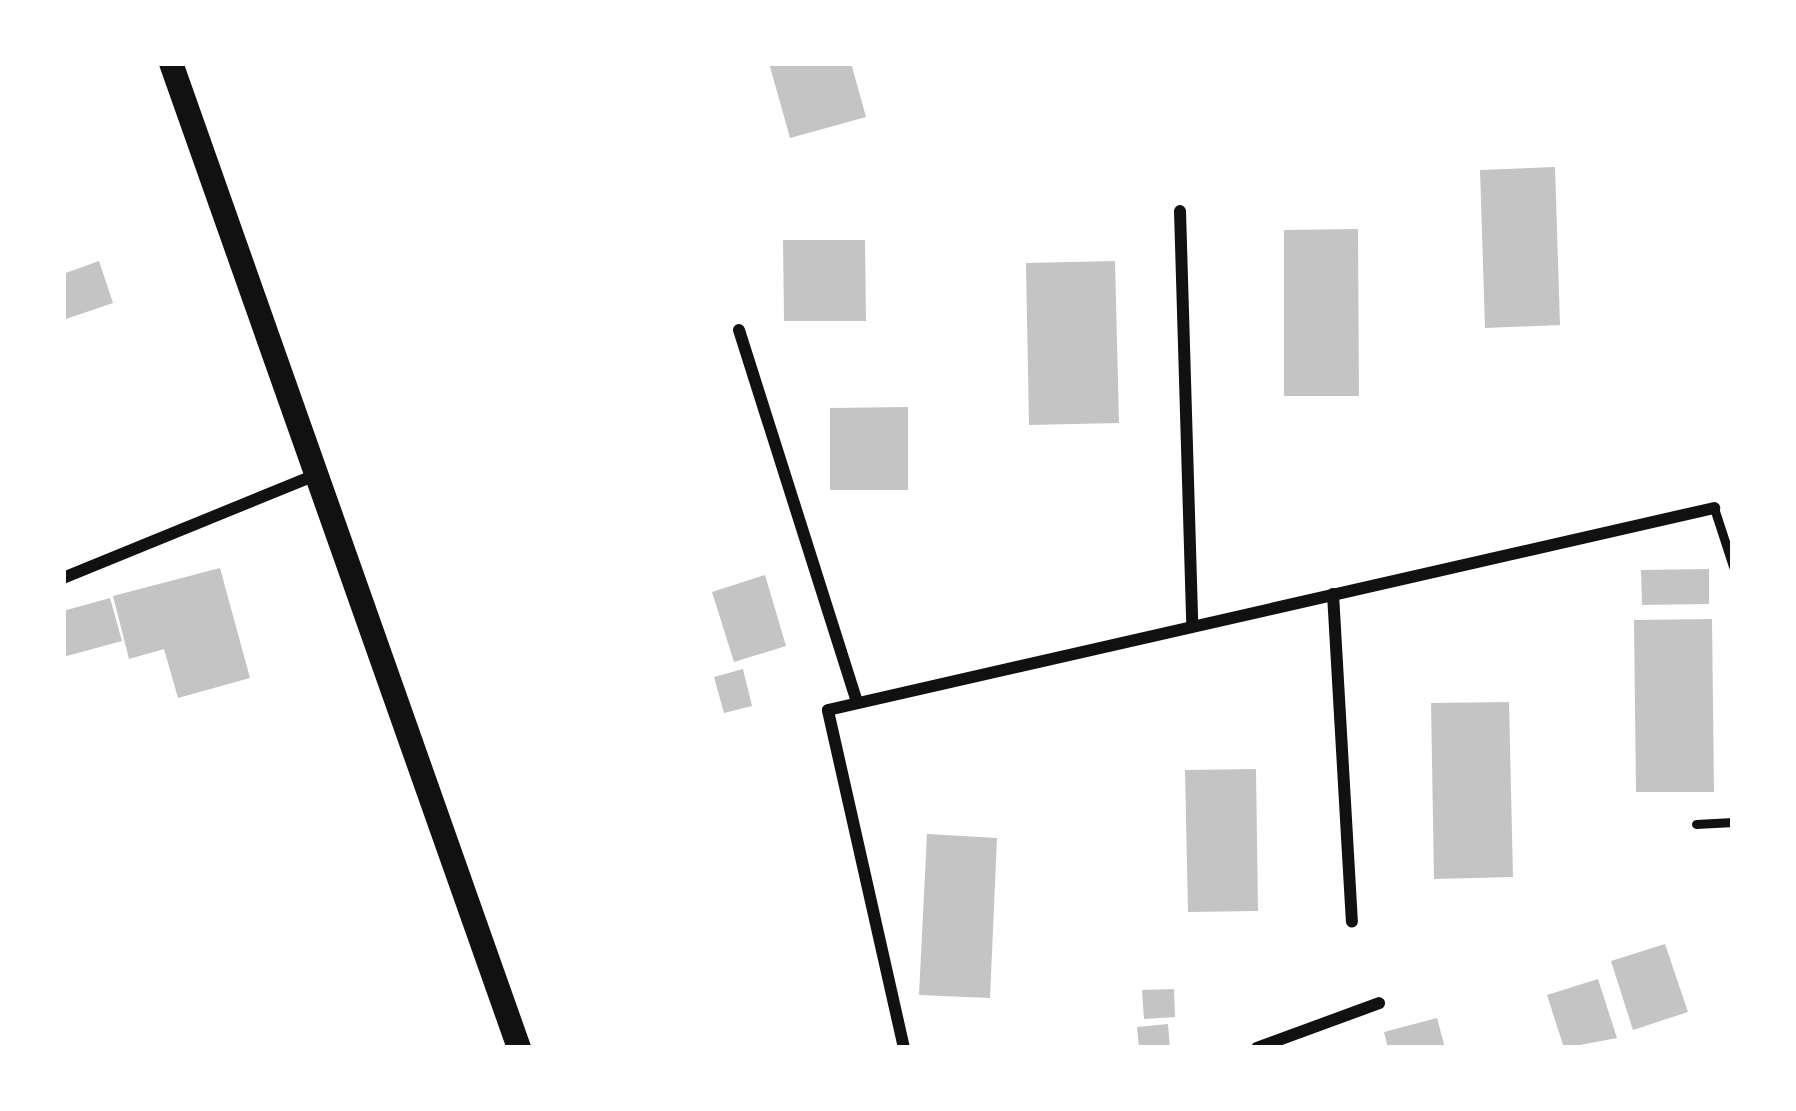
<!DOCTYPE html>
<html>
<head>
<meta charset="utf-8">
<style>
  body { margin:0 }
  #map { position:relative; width:1796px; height:1111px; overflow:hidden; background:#fff; font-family:Spectral,serif }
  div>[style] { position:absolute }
  .building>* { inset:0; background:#c4c4c4 }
  .service>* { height:9px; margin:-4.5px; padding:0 4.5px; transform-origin:4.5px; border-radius:4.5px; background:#111 }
  .minor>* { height:12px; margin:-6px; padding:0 6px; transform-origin:6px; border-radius:6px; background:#111 }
  .secondary>* { height:24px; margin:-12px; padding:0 12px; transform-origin:12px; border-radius:12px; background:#111 }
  span { translate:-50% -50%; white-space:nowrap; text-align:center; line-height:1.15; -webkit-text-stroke:9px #fff; paint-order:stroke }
  .frame { position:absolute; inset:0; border:66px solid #fff; pointer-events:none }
</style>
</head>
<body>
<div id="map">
  <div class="building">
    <i style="clip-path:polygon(769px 63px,851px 63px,866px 117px,790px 138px)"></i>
    <i style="clip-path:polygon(1555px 167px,1560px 325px,1485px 328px,1480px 170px)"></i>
    <i style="clip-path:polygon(1358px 229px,1359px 396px,1284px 396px,1284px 230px)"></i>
    <i style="clip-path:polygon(783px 240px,865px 240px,866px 321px,784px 321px)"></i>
    <i style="clip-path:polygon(99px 261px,113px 303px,63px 320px,63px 274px)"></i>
    <i style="clip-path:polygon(1115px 261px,1119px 423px,1029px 425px,1026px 263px)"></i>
    <i style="clip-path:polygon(908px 407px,908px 490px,830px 490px,830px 408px)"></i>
    <i style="clip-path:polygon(220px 568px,250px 678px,178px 698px,164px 649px,129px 659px,113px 596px)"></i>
    <i style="clip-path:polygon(1709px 569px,1709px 604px,1642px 605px,1641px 570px)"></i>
    <i style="clip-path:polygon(765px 575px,786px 646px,734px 662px,712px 592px)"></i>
    <i style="clip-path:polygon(110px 598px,122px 641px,63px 657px,63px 611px)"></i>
    <i style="clip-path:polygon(1712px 619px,1714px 792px,1636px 792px,1634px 620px)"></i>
    <i style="clip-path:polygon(743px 669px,752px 706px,724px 713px,714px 677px)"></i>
    <i style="clip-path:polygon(1509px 702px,1513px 877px,1434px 879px,1431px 703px)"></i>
    <i style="clip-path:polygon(1256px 769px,1258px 911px,1188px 912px,1185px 770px)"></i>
    <i style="clip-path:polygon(927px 834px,997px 838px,990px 998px,919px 995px)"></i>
    <i style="clip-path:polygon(1665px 944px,1688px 1012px,1633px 1030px,1611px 961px)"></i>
    <i style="clip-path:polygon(1598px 979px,1617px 1038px,1564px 1048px,1547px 995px)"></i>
    <i style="clip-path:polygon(1174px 989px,1175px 1017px,1144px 1019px,1142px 990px)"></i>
    <i style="clip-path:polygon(1437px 1018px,1445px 1048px,1388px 1048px,1384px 1032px)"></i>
    <i style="clip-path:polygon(1168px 1024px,1170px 1048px,1139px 1048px,1137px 1027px)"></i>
  </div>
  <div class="service">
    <i style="left:1714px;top:508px;width:61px;rotate:71.9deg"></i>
    <i style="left:1696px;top:824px;width:37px;rotate:-3deg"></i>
  </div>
  <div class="minor">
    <i style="left:1180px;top:211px;width:415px;rotate:88.3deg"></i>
    <i style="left:739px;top:330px;width:391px;rotate:72.4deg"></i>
    <i style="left:63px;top:578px;width:273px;rotate:-22.2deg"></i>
    <i style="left:1333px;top:594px;width:328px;rotate:86.7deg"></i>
    <i style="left:904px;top:1048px;width:346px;rotate:-102.7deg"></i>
    <i style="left:828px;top:710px;width:909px;rotate:-12.84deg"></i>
    <i style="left:1257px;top:1048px;width:130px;rotate:-20.2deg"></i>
  </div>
  <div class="secondary">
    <i style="left:171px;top:63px;width:1045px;rotate:70.54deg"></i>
  </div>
  <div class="frame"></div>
</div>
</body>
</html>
